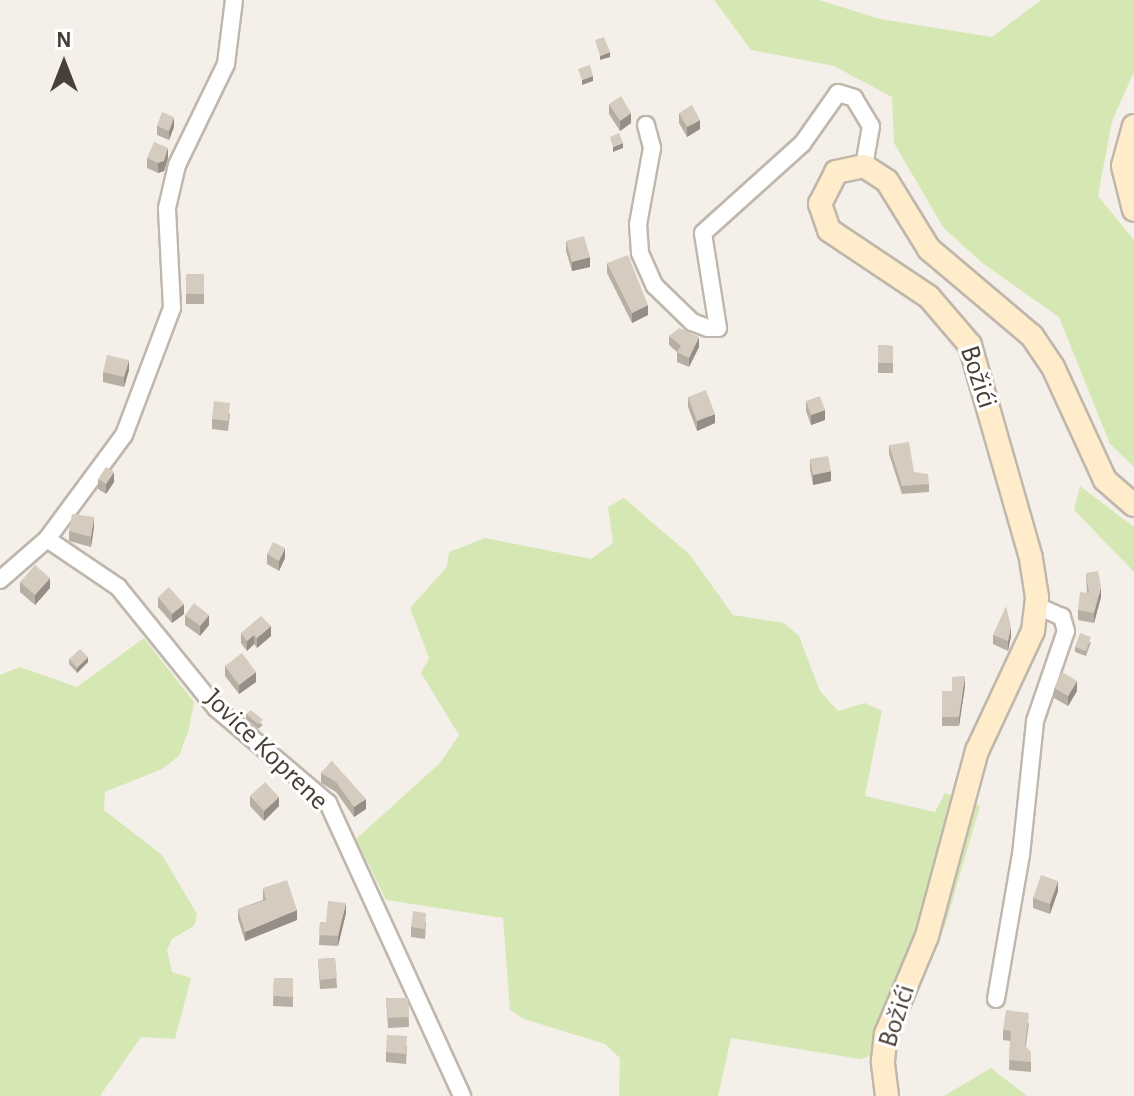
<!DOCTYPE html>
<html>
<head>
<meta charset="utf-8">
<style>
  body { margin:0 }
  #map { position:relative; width:1134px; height:1096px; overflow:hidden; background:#f4f0e9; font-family:"Alegreya Sans",sans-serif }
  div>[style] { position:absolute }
  .green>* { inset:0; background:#d5e8b3 }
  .roads { filter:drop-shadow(2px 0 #c0b7ac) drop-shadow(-2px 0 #c0b7ac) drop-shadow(0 2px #c0b7ac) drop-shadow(0 -2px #c0b7ac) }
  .street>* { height:16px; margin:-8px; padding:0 8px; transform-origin:8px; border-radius:8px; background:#fff }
  .secondary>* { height:22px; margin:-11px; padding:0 11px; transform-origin:11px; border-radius:11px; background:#feecca }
  .wall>* { inset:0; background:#b8afa4 }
  .shaded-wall>* { inset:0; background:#968e86 }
  .building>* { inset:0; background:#d6cbbf }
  span { translate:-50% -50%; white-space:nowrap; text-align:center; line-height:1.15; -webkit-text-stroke:6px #fff; paint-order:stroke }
  .street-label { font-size:28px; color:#484038 }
  .north { position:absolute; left:24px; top:24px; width:80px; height:80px; -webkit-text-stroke:6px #fff; paint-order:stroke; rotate:0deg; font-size:22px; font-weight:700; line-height:32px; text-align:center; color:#484038 }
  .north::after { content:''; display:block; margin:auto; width:28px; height:36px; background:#484038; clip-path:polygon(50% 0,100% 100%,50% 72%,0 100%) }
</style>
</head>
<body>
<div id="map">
  <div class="green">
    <i style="clip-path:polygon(714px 0,819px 0,880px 19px,992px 37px,1041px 0,1134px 0,1134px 72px,1112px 121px,1098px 196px,1134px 240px,1134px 467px,1110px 444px,1059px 317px,981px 262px,943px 227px,894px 143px,892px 97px,834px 66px,751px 50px)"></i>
    <i style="clip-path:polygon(1080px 486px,1134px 527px,1134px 572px,1074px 510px)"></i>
    <i style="clip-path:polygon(624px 498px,690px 555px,733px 615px,784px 623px,799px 636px,820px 691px,838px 711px,865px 703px,882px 711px,865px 796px,935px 812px,945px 793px,980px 806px,945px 926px,904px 1005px,890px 1050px,860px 1059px,731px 1038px,718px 1096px,619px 1096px,620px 1058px,605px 1044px,524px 1019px,510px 1010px,503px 918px,386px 900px,356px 839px,440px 763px,459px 735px,421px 673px,429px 658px,410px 608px,447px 567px,449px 552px,485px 538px,591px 559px,613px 543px,608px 507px)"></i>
    <i style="clip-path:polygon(144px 638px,194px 702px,189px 729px,179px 756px,162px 769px,105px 792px,104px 810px,162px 855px,197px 914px,194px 926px,172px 939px,167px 950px,172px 972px,191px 978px,175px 1039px,141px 1037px,100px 1096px,0 1096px,0 675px,20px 667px,77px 687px)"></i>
    <i style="clip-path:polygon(991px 1068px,1027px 1096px,944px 1096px)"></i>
  </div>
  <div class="roads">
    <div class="street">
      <i style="left:646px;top:125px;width:24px;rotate:75deg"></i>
      <i style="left:652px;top:148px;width:77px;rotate:100.4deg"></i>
      <i style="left:638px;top:224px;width:29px;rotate:86deg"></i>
      <i style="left:640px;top:253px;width:36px;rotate:66deg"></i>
      <i style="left:655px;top:286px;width:52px;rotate:44.2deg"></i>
      <i style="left:692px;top:322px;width:17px;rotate:21deg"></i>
      <i style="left:708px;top:328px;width:10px"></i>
      <i style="left:718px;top:328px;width:96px;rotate:-99deg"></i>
      <i style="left:703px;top:233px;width:133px;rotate:-42deg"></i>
      <i style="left:802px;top:144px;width:62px;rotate:-54.8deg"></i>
      <i style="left:838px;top:93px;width:17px;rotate:17deg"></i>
      <i style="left:854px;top:98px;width:33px;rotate:59deg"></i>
      <i style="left:871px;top:126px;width:41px;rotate:99.9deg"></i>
      <i style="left:47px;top:539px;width:86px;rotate:34.1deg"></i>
      <i style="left:118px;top:587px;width:156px;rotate:51deg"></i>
      <i style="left:216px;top:708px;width:147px;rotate:40.3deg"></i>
      <i style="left:328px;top:803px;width:322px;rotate:65.4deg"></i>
      <i style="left:0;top:580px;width:62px;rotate:-41.1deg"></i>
      <i style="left:47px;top:539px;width:129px;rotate:-53.5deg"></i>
      <i style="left:124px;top:435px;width:136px;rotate:-69.3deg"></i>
      <i style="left:172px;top:308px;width:100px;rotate:-92.9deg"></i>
      <i style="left:167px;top:208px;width:44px;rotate:-76.9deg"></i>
      <i style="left:177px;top:165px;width:112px;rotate:-64.1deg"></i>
      <i style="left:226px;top:64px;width:64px;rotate:-82.9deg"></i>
      <i style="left:996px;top:999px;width:146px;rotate:-80.2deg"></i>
      <i style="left:1021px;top:855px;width:135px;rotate:-84deg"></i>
      <i style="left:1035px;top:721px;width:95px;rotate:-71deg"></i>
      <i style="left:1066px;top:631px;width:15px;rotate:-106deg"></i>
      <i style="left:1062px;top:617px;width:27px;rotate:-156deg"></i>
    </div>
    <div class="secondary">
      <i style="left:1134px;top:126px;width:41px;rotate:105.4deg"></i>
      <i style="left:1123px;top:166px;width:45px;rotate:76deg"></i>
      <i style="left:887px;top:1096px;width:35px;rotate:-97deg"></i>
      <i style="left:883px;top:1061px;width:27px;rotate:-84deg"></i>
      <i style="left:886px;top:1034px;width:106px;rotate:-67.3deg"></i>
      <i style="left:927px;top:936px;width:192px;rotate:-74.9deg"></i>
      <i style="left:977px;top:751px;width:132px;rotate:-65deg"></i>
      <i style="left:1033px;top:631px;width:34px;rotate:-83deg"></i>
      <i style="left:1037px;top:597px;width:39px;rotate:-99deg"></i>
      <i style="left:1031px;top:558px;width:222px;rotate:-106deg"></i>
      <i style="left:970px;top:345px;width:63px;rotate:-130.5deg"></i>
      <i style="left:929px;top:297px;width:120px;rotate:-146.2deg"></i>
      <i style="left:829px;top:230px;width:28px;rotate:-109deg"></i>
      <i style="left:820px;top:204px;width:36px;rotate:-63deg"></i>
      <i style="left:836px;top:172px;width:29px;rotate:-12deg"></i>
      <i style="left:864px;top:166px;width:27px;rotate:33deg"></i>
      <i style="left:887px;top:181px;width:80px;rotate:58.3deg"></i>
      <i style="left:929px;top:249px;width:135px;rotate:40.2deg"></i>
      <i style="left:1032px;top:336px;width:37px;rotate:56deg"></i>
      <i style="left:1053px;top:367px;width:124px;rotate:65.3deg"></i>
      <i style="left:1105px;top:480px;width:38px;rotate:41deg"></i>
    </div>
  </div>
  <div class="wall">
    <i style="clip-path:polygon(609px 104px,631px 123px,620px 131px,609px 114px)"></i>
    <i style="clip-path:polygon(679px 113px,700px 129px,687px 137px,679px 123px)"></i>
    <i style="clip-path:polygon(157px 126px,174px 127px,169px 140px,157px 135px)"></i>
    <i style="clip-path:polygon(147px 158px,168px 158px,164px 171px,158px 173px,147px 168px)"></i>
    <i style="clip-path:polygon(566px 241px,590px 267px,572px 271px,566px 251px)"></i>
    <i style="clip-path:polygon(607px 263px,648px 315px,632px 323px,607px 273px)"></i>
    <i style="clip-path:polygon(186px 274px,204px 274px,204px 304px,186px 304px)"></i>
    <i style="clip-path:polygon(669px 336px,699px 347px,689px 367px,677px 362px,677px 352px,669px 345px)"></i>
    <i style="clip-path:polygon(878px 345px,893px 346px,893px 373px,878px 373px)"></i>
    <i style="clip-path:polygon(129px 370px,124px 387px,103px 382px,103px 372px)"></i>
    <i style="clip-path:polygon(688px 397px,715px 423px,697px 431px,688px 407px)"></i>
    <i style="clip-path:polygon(806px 401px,825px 420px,811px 425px,806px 411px)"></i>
    <i style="clip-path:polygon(230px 413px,228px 431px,212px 429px,212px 419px)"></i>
    <i style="clip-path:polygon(889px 445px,914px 472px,929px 484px,929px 492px,902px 494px,889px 454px)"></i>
    <i style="clip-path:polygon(810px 459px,831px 481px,813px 485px,810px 469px)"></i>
    <i style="clip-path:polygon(98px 479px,114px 482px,106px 494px,98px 489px)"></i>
    <i style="clip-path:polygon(94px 527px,91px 547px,69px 541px,69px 531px)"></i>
    <i style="clip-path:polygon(267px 554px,285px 558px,279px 571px,267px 564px)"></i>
    <i style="clip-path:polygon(1086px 573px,1101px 597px,1094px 623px,1078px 620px,1078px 610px,1087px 593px)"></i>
    <i style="clip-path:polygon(20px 582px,50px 588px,35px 605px,20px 592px)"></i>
    <i style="clip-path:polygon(158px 597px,184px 614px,172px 623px,158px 607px)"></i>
    <i style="clip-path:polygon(185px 615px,209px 625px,200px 636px,185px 625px)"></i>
    <i style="clip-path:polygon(241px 633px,271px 636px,257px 648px,254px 644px,247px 651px,241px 643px)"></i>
    <i style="clip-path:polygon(993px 635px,1011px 636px,1008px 651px,993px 644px)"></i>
    <i style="clip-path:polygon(1091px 642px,1086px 656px,1075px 652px,1075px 647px)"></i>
    <i style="clip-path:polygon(69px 659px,88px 662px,77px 673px,69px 664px)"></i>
    <i style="clip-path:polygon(225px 666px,256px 682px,239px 694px,225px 676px)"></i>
    <i style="clip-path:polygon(965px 686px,959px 726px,942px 726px,942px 691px,952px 691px)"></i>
    <i style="clip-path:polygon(1054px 688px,1077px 691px,1068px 706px,1054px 698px)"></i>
    <i style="clip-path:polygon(246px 714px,263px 725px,258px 729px,246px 719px)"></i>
    <i style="clip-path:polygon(332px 761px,366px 809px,354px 817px,336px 792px,321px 783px,321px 773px)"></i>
    <i style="clip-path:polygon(250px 796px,279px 806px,264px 821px,250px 806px)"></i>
    <i style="clip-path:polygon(263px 888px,297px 920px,245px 941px,238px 919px,238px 909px,263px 900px)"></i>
    <i style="clip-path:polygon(1058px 891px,1050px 914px,1033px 908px,1033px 898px)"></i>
    <i style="clip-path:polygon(346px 913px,338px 946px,319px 945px,320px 922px,326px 922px)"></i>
    <i style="clip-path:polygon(426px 922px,425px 939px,411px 937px,411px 927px)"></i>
    <i style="clip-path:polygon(335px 958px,337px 988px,320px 989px,318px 959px)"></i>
    <i style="clip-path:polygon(274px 978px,293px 978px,293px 1007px,273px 1006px)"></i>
    <i style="clip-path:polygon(386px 998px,408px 998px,409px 1027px,388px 1028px)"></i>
    <i style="clip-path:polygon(1029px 1023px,1026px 1046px,1031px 1061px,1031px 1072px,1009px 1070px,1010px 1041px,1003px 1040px,1003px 1030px)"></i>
    <i style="clip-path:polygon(407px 1046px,406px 1064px,386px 1062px,386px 1052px)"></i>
  </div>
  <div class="shaded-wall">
    <i style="clip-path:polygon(610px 52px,610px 57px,600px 60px,600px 56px)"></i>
    <i style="clip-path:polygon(593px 76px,593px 81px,582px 85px,582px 80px)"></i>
    <i style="clip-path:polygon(631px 113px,631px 123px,620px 131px,620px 121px)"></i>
    <i style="clip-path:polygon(174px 117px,174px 127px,169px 140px,169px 131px)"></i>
    <i style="clip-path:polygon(700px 120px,700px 129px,687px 137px,687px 127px)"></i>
    <i style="clip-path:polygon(623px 143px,623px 148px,613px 152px,613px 147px)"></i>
    <i style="clip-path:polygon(168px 148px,168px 158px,164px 171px,158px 173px,158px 163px)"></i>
    <i style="clip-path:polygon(590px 257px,590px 267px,572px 271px,572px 262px)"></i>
    <i style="clip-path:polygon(648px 305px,648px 315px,632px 323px,632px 313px)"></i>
    <i style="clip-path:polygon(699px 337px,699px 347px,689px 367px,689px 358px)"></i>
    <i style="clip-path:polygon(129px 360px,129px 370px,124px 387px,124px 377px)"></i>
    <i style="clip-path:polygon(825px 410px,825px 420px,811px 425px,811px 415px)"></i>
    <i style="clip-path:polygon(715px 414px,715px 423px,697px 431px,697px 421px)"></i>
    <i style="clip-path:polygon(831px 471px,831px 481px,813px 485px,813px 475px)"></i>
    <i style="clip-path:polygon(114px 472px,114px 482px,106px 494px,106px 484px)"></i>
    <i style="clip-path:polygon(94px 517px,94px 527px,91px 547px,91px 537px)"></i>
    <i style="clip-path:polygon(285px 548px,285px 558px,279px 571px,279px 561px)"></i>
    <i style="clip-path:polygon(50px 578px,50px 588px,35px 605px,35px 595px)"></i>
    <i style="clip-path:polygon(1101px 587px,1101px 597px,1094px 623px,1094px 613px)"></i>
    <i style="clip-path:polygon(184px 604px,184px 614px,172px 623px,172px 614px)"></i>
    <i style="clip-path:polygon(209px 615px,209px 625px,200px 636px,200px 626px)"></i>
    <i style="clip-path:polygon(271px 626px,271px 636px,257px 648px,257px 638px)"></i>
    <i style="clip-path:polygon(1011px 626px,1011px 636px,1008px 651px,1008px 641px)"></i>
    <i style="clip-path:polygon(254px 635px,254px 644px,247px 651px,247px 641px)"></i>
    <i style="clip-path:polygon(88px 657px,88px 662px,77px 673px,77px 668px)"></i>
    <i style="clip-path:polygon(256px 672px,256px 682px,239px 694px,239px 685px)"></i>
    <i style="clip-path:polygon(965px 676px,965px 686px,959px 726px,959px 717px)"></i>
    <i style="clip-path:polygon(1077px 681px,1077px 691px,1068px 706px,1068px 696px)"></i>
    <i style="clip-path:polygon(279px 797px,279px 806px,264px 821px,264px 811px)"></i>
    <i style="clip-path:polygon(366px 799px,366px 809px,354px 817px,354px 807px)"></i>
    <i style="clip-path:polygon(1058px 881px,1058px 891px,1050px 914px,1050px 904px)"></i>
    <i style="clip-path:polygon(346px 903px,346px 913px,338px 946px,338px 936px)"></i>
    <i style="clip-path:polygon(297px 910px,297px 920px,245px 941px,245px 932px)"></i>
  </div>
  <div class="building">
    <i style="clip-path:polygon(604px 37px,610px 52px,600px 56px,595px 40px)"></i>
    <i style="clip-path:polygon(590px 65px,593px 76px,582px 80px,578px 69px)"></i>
    <i style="clip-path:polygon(621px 96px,631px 113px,620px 121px,609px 104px)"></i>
    <i style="clip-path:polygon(692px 105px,700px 120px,687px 127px,679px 113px)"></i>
    <i style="clip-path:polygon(162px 112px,174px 117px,169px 131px,157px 126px)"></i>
    <i style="clip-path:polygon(619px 133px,623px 143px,613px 147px,610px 137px)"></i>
    <i style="clip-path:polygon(154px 142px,168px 148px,164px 161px,158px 163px,147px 158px)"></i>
    <i style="clip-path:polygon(584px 236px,590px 257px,572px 262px,566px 241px)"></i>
    <i style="clip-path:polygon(628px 255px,648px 305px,632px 313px,607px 263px)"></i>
    <i style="clip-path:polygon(186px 274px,204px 274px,204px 294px,186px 294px)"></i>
    <i style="clip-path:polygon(679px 328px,699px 337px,689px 358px,677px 352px,681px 346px,669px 336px)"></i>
    <i style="clip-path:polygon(878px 345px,893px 346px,893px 363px,878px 363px)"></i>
    <i style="clip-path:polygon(107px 355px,129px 360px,124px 377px,103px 372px)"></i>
    <i style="clip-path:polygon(706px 390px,715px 414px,697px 421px,688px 397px)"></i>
    <i style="clip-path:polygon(820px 396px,825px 410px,811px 415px,806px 401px)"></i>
    <i style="clip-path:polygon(214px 401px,230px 403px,228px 421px,212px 419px)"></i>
    <i style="clip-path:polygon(909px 442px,914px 472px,928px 474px,929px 484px,902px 486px,889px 445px)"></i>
    <i style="clip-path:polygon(828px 456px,831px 471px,813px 475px,810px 459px)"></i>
    <i style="clip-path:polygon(106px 467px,114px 472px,106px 484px,98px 479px)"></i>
    <i style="clip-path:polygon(72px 514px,94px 517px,91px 537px,69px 531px)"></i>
    <i style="clip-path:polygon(273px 542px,285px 548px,279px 561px,267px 554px)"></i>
    <i style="clip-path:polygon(35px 565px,50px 578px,35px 595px,20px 582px)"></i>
    <i style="clip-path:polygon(1098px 571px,1101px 587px,1094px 613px,1078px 610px,1080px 592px,1089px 593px,1086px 573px)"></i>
    <i style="clip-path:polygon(169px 587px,184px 604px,172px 614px,158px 597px)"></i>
    <i style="clip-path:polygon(194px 603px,209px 615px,200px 626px,185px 615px)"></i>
    <i style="clip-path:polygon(1006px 606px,1011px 626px,1008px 641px,993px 635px)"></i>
    <i style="clip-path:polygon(261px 616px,271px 626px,257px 638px,254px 635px,247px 641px,241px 633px)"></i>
    <i style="clip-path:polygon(1080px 633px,1091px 637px,1086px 651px,1075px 647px)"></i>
    <i style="clip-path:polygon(80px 649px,88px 657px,77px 668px,69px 659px)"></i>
    <i style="clip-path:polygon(242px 653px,256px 672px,239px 685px,225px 666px)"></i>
    <i style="clip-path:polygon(1062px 672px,1077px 681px,1068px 696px,1054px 688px)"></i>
    <i style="clip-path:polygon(965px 676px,959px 717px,942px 717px,942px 691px,952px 691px,952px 677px)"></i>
    <i style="clip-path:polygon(251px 710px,263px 720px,258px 724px,246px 714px)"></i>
    <i style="clip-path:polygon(332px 761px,366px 799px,354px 807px,336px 782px,321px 773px)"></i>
    <i style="clip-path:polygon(265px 782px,279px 797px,264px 811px,250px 796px)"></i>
    <i style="clip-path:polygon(1041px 875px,1058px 881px,1050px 904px,1033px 898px)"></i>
    <i style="clip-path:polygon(287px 880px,297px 910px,245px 932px,238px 909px,266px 900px,263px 888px)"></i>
    <i style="clip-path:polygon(328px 901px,346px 903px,338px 936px,319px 935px,320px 922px,326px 922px)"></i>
    <i style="clip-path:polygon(413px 911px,426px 913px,425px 929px,411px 927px)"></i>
    <i style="clip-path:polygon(335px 958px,337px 978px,320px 980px,318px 959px)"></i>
    <i style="clip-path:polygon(274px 978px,293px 978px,293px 997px,273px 996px)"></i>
    <i style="clip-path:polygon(386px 998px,408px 998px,409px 1017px,388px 1018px)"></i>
    <i style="clip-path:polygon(1006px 1010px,1029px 1013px,1025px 1045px,1031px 1052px,1031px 1062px,1009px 1060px,1011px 1031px,1003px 1030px)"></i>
    <i style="clip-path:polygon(387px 1035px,407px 1036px,406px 1054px,386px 1052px)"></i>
  </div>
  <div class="street-label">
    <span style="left:978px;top:377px;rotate:72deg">Božići</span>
    <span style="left:266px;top:750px;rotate:44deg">Jovice Koprene</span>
    <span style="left:897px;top:1016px;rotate:-72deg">Božići</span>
  </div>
  <div class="north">N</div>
</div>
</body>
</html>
